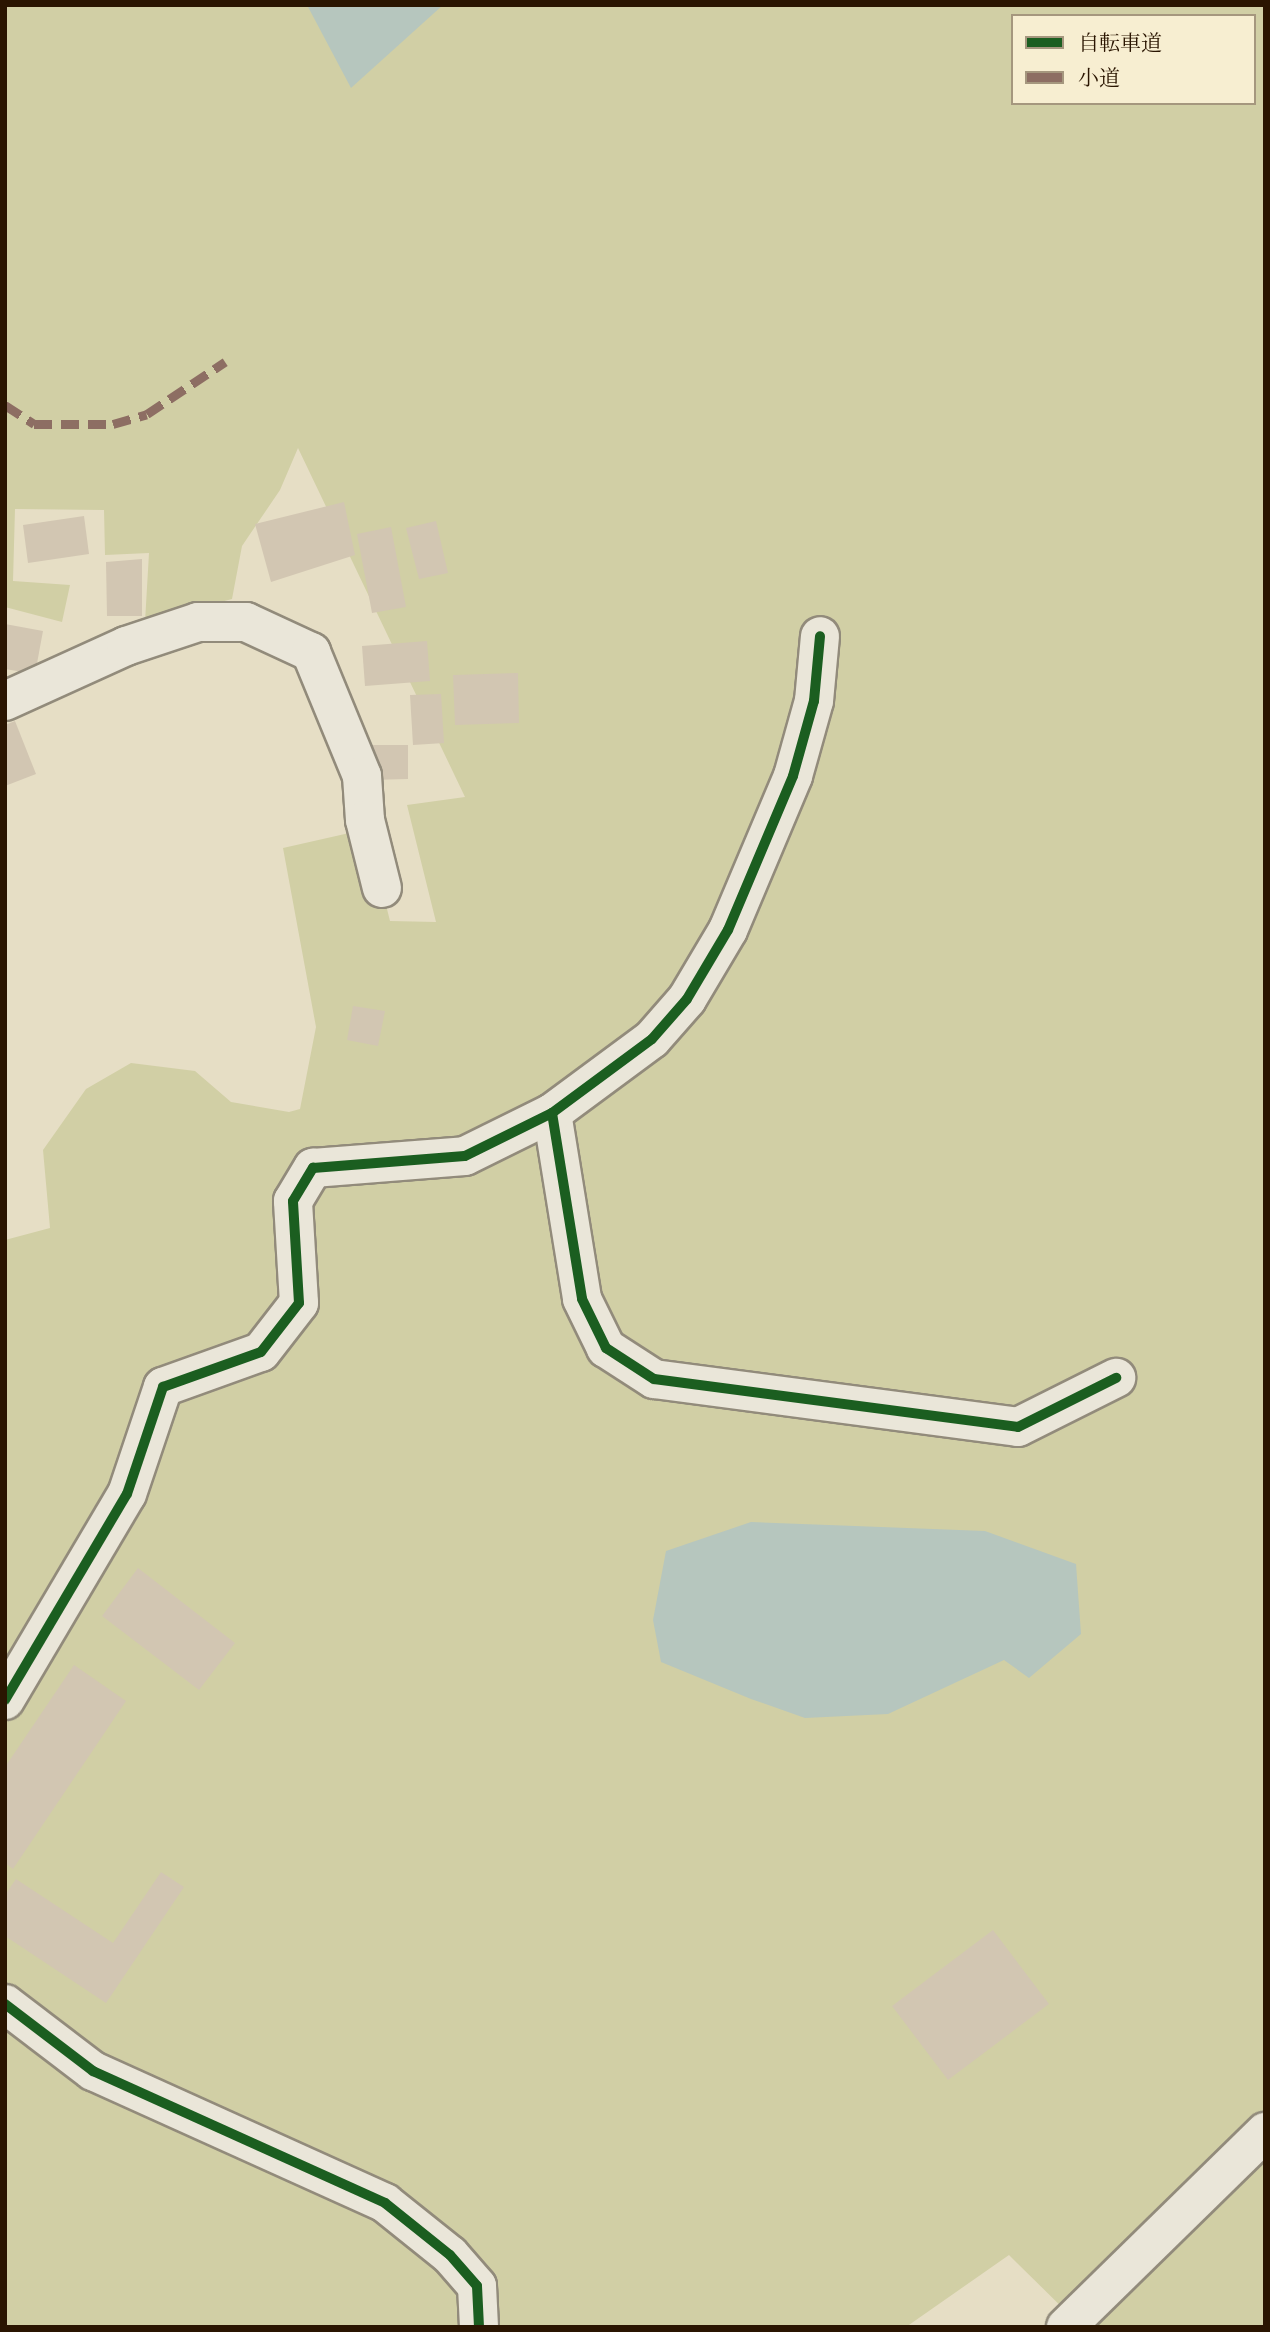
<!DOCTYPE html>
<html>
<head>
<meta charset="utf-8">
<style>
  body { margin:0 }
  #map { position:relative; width:1270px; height:2332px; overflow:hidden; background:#e6dec5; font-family:Vollkorn,"Noto Serif JP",serif }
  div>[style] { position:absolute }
  .green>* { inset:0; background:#d1cfa5 }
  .water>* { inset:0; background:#b6c6be }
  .building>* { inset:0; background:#d2c6b2 }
  .roads { filter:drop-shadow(2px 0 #928b7b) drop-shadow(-2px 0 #928b7b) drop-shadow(0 2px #928b7b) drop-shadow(0 -2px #928b7b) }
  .minor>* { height:38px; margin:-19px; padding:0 19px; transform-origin:19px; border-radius:19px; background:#eae6d9 }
  .tertiary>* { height:38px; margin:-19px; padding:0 19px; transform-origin:19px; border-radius:19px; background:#eae6d9 }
  .quiet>* { height:9px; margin-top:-4.5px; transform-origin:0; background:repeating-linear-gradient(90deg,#8d6e63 0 18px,transparent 0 27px) }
  .cycleway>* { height:10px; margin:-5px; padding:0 5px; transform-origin:5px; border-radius:5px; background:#1b5e20 }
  span { translate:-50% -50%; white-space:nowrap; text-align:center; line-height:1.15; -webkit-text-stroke:5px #f7eed1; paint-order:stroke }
  .frame { position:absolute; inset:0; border:7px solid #2a1501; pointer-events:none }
  .legend { position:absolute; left:1011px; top:14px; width:245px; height:91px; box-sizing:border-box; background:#f7eed1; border:2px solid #a5977e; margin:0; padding:9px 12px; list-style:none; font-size:21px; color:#2a1501 }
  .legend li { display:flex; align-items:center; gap:14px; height:35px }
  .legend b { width:35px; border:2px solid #a5977e }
</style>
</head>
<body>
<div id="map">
  <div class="green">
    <i style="clip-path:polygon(evenodd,5px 5px,1265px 5px,1265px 2327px,1082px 2327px,1009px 2255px,906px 2327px,5px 2327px,5px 1240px,50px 1228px,43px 1150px,86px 1089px,131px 1063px,195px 1071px,231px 1102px,289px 1112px,300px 1109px,316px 1027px,283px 848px,367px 829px,390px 921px,436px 922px,407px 805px,465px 797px,298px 448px,280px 490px,242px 546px,232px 599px,145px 622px,149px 553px,105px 555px,104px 510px,15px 509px,13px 581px,70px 585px,62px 622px,5px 607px,5px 5px,1013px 16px,1254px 16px,1254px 103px,1013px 103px,1013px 16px)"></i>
  </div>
  <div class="water">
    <i style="clip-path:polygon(307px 5px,443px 5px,351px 88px)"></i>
    <i style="clip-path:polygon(751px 1522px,985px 1531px,1076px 1564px,1081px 1634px,1029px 1678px,1004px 1660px,888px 1714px,805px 1718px,751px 1699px,661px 1662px,653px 1620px,666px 1551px)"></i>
  </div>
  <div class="building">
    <i style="clip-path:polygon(344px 502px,355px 555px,271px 582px,255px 524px)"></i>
    <i style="clip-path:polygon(84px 516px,89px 554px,28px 563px,23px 525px)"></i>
    <i style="clip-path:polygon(436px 521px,448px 573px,419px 579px,406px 528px)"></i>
    <i style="clip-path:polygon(391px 527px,406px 607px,372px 613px,357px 534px)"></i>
    <i style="clip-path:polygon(142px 559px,142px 616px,107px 616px,106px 562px)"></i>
    <i style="clip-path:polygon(5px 624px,43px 631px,35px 674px,5px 669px)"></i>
    <i style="clip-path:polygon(427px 641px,430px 681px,365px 686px,362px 646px)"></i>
    <i style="clip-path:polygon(518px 673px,519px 723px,455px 725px,453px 675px)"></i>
    <i style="clip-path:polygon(441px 694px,444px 743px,413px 745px,410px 695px)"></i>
    <i style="clip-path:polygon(15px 721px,36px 774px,5px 786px,5px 725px)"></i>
    <i style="clip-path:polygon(369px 745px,408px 745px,408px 779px,369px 780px)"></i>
    <i style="clip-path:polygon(353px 1006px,385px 1011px,378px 1046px,347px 1040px)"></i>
    <i style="clip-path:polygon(138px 1568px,235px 1643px,199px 1690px,102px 1616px)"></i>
    <i style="clip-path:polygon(74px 1665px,126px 1701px,13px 1869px,5px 1863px,5px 1767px)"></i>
    <i style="clip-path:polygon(161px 1872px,184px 1887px,106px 2003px,5px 1936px,5px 1895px,16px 1879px,113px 1943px)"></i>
    <i style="clip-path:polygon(993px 1930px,1049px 2004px,948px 2080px,892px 2006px)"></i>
  </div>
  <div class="roads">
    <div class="minor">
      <i style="left:5px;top:701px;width:133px;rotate:-24.4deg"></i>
      <i style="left:126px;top:646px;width:76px;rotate:-18.4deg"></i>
      <i style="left:198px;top:622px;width:48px"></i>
      <i style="left:246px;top:622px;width:72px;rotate:24.8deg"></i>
      <i style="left:311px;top:652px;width:134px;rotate:67.6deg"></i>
      <i style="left:362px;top:776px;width:44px;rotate:86.1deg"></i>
      <i style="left:365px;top:820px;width:70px;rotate:76deg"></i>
      <i style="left:552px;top:1113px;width:188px;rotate:80.8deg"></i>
      <i style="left:582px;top:1299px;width:55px;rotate:63.9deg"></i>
      <i style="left:606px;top:1348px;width:57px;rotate:32.9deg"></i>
      <i style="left:654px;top:1379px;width:367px;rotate:7.5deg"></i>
      <i style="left:1018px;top:1427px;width:110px;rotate:-26.6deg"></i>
      <i style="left:5px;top:1700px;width:239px;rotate:-59.4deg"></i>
      <i style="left:127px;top:1494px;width:113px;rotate:-71.4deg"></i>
      <i style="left:163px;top:1387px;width:104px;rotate:-19.7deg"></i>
      <i style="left:261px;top:1352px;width:62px;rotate:-52.2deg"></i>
      <i style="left:299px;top:1303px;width:102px;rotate:-93.4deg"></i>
      <i style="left:293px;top:1201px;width:39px;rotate:-59deg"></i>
      <i style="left:313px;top:1168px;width:152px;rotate:-4.5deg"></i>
      <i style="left:465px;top:1156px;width:97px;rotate:-26.3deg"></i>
      <i style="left:552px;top:1113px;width:124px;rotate:-36.5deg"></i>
      <i style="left:652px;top:1039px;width:53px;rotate:-48.8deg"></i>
      <i style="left:687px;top:999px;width:80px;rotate:-59.3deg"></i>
      <i style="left:728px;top:930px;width:167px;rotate:-67.1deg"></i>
      <i style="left:793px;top:776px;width:78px;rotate:-74.4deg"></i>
      <i style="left:814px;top:701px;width:65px;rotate:-84.7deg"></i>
      <i style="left:5px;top:2004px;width:111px;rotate:37.3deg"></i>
      <i style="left:93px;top:2071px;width:320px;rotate:24.3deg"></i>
      <i style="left:385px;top:2203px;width:83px;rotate:38.7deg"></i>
      <i style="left:450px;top:2255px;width:41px;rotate:48.9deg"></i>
      <i style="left:477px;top:2286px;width:41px;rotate:87.2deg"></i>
    </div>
    <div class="tertiary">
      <i style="left:1066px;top:2327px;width:279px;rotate:-44.4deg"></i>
    </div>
  </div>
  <div class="quiet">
    <i style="left:5px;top:405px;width:35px;rotate:33deg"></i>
    <i style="left:34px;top:424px;width:79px"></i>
    <i style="left:113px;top:424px;width:35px;rotate:-16deg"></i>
    <i style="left:147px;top:414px;width:94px;rotate:-33.7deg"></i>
  </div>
  <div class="cycleway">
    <i style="left:552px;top:1113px;width:188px;rotate:80.8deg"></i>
    <i style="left:582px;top:1299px;width:55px;rotate:63.9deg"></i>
    <i style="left:606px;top:1348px;width:57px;rotate:32.9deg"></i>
    <i style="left:654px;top:1379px;width:367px;rotate:7.5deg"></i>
    <i style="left:1018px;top:1427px;width:110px;rotate:-26.6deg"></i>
    <i style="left:5px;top:1700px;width:239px;rotate:-59.4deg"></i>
    <i style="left:127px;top:1494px;width:113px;rotate:-71.4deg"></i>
    <i style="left:163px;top:1387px;width:104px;rotate:-19.7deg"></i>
    <i style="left:261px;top:1352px;width:62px;rotate:-52.2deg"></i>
    <i style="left:299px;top:1303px;width:102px;rotate:-93.4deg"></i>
    <i style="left:293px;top:1201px;width:39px;rotate:-59deg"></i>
    <i style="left:313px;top:1168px;width:152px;rotate:-4.5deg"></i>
    <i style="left:465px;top:1156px;width:97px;rotate:-26.3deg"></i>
    <i style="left:552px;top:1113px;width:124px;rotate:-36.5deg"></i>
    <i style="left:652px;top:1039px;width:53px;rotate:-48.8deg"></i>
    <i style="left:687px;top:999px;width:80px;rotate:-59.3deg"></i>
    <i style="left:728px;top:930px;width:167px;rotate:-67.1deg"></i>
    <i style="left:793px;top:776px;width:78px;rotate:-74.4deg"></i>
    <i style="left:814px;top:701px;width:65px;rotate:-84.7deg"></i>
    <i style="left:5px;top:2004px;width:111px;rotate:37.3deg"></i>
    <i style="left:93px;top:2071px;width:320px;rotate:24.3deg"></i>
    <i style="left:385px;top:2203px;width:83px;rotate:38.7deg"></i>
    <i style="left:450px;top:2255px;width:41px;rotate:48.9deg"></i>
    <i style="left:477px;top:2286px;width:41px;rotate:87.2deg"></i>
  </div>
  <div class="frame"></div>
  <ul class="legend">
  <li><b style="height:9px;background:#1b5e20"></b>自転車道</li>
  <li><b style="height:9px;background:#8d6e63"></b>小道</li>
  </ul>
</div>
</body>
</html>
